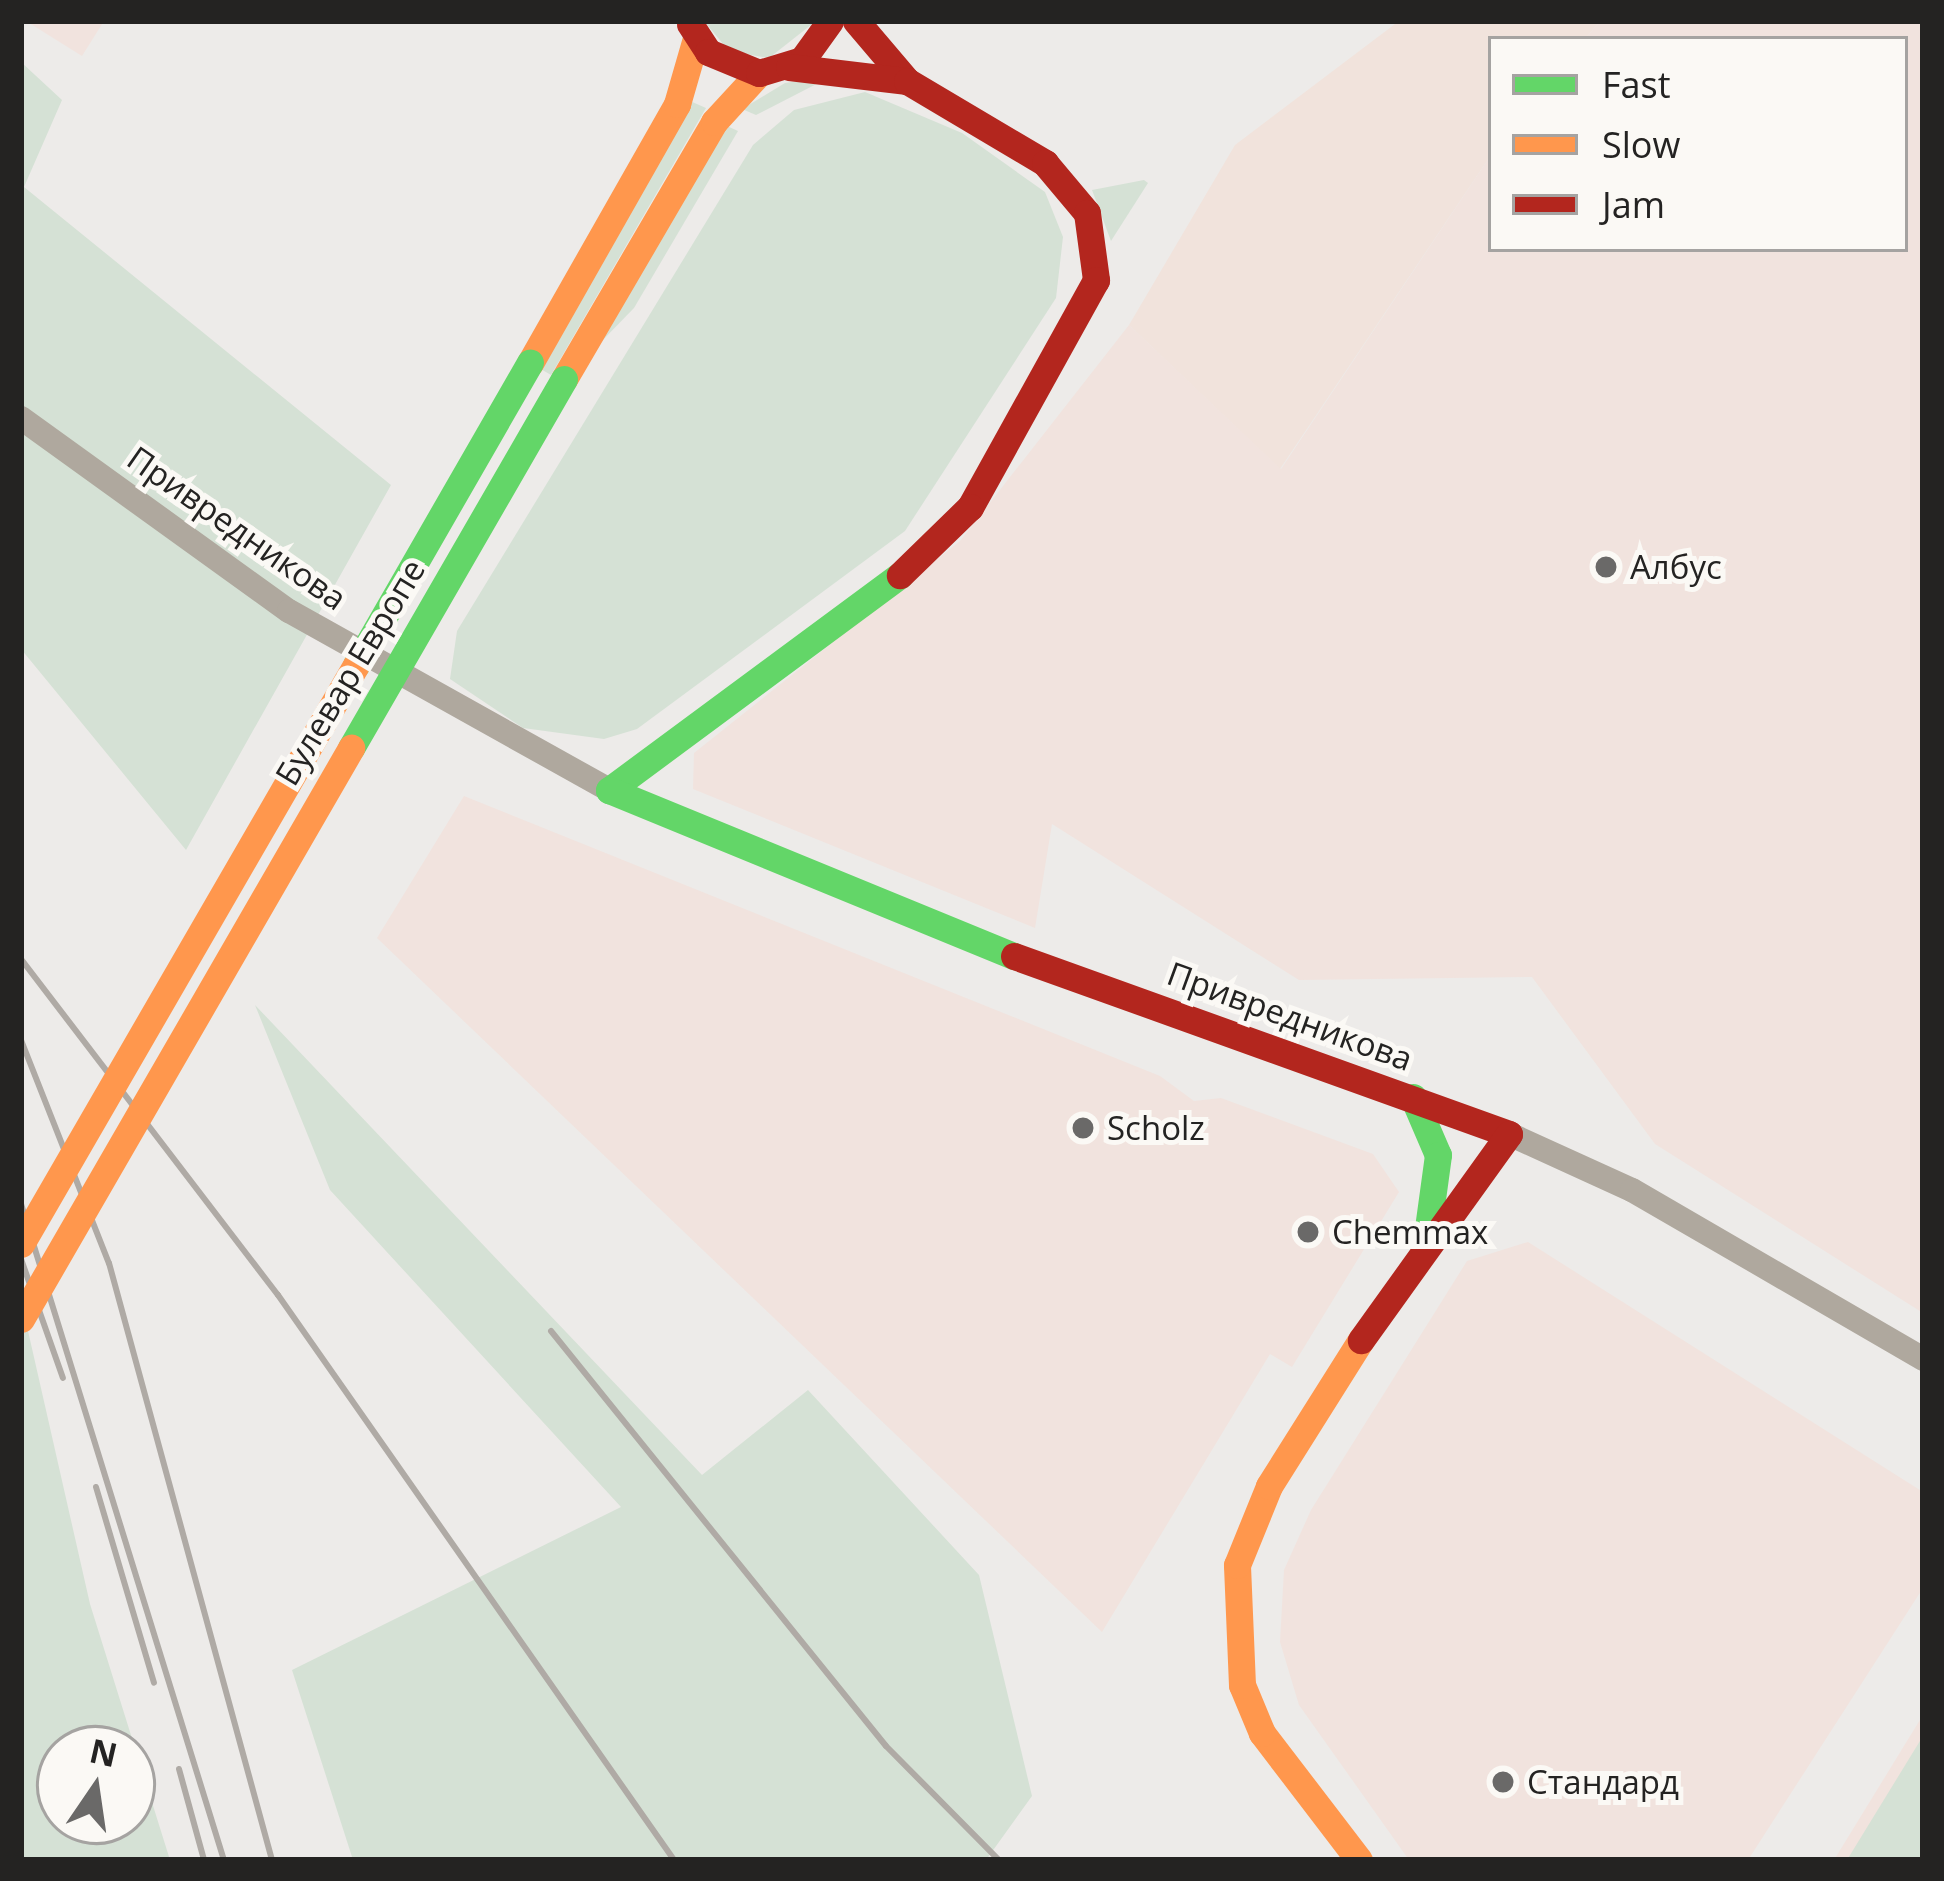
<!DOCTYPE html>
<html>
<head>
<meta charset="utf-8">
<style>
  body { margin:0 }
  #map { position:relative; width:1944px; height:1881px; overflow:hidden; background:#edebe9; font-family:"Open Sans",sans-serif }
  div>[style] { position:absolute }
  .commercial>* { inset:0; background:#f1e3dc }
  .industrial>* { inset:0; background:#f1e3de }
  .green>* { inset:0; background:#d5e1d5 }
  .street>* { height:24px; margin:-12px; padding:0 12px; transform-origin:12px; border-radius:12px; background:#afa89e }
  .fast>* { height:27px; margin:-13.5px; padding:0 13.5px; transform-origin:13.5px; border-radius:13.5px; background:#63d668 }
  .slow>* { height:27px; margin:-13.5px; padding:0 13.5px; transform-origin:13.5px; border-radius:13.5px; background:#ff974d }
  .jam>* { height:27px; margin:-13.5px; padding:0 13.5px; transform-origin:13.5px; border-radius:13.5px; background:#b3261e }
  .rail>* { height:6px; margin:-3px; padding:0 3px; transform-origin:3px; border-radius:3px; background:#afaaa5 }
  .fast-bridge>* { height:27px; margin:-13.5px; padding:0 13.5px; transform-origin:13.5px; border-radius:13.5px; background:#63d668 }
  .slow-bridge>* { height:27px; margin:-13.5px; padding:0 13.5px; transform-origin:13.5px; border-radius:13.5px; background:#ff974d }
  .dots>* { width:33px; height:33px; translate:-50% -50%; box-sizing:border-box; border:6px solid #fbf9f5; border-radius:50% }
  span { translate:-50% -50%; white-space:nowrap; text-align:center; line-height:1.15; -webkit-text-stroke:10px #fbf9f5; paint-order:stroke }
  .street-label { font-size:33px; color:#242322 }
  .poi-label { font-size:33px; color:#242322 }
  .left { translate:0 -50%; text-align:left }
  .frame { position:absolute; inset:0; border:24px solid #242322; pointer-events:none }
  .legend { position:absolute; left:1488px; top:36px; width:420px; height:216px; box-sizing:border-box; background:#fbf9f5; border:3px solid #a5a3a1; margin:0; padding:15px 21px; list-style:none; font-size:36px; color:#242322 }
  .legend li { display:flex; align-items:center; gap:24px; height:60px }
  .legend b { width:60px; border:3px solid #a5a3a1 }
  .north { position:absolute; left:36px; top:1725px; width:120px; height:120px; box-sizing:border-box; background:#fbf9f5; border:3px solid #a5a3a1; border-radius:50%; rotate:13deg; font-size:33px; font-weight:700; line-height:48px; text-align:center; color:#242322 }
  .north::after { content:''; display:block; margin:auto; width:42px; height:54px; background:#6a6968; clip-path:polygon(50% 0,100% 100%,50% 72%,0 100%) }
</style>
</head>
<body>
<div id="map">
  <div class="commercial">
    <i style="clip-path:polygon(1399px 21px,1600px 21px,1585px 39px,1491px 39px,1491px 155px,1280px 469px,1129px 325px,1235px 145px)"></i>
  </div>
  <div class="industrial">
    <i style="clip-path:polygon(26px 21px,104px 21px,82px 56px)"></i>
    <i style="clip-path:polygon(1600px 21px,1923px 21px,1923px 1313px,1655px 1144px,1532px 977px,1299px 980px,1052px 824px,1035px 928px,693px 789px,694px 753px,960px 541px,1129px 325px,1281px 469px,1491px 155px,1491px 249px,1905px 249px,1905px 39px,1585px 39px)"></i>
    <i style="clip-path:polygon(464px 796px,1160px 1076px,1194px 1101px,1221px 1098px,1373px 1154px,1399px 1192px,1292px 1367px,1270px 1354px,1102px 1632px,377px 938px)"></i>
    <i style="clip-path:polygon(1528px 1242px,1923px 1492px,1923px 1588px,1748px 1860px,1409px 1860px,1299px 1705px,1280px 1642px,1284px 1570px,1311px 1510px,1467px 1261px)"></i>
    <i style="clip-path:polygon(1923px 1715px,1923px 1860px,1834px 1860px)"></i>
  </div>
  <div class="green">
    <i style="clip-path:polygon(704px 21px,816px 21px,769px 58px,729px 51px)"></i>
    <i style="clip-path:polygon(21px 62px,62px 100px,24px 187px,391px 485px,186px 850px,21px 649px)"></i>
    <i style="clip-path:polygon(832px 76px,756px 115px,742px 109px,785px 83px)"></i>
    <i style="clip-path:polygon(865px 92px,962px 133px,1045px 192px,1063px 237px,1056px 298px,905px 531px,637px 729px,604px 739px,523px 728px,450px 679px,457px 631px,753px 145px,794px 110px)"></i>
    <i style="clip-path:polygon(690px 101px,706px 108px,551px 375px,539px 368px)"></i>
    <i style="clip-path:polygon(727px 126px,738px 131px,634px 308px,598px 345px)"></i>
    <i style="clip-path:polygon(1144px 180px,1148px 183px,1111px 241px,1092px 190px)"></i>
    <i style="clip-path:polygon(255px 1005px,702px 1475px,808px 1390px,979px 1575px,1032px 1796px,986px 1860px,353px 1860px,292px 1670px,621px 1507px,330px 1190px)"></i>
    <i style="clip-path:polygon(evenodd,21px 1300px,90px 1604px,170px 1860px,21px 1860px,21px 1300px,60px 1749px,132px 1749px,132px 1821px,60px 1821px,60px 1749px)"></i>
    <i style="clip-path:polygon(1923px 1736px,1923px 1860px,1847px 1860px)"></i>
  </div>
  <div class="street">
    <i style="left:21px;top:418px;width:330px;rotate:35.8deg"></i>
    <i style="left:289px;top:611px;width:367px;rotate:29.2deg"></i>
    <i style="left:1509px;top:1134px;width:135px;rotate:24.5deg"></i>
    <i style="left:1632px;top:1190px;width:337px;rotate:30.1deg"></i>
  </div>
  <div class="fast">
    <i style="left:900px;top:575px;width:362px;rotate:143.5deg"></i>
    <i style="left:609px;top:790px;width:438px;rotate:22.3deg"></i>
    <i style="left:1413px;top:1097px;width:63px;rotate:66.7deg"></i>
    <i style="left:1438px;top:1155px;width:74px;rotate:97.8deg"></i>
  </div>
  <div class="slow">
    <i style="left:530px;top:363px;width:298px;rotate:-60.4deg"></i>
    <i style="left:677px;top:104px;width:69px;rotate:-73.9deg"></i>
    <i style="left:564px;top:379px;width:298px;rotate:-59.7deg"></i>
    <i style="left:714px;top:122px;width:67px;rotate:-47.4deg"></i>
    <i style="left:1359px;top:1860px;width:160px;rotate:-127.4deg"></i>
    <i style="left:1262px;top:1733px;width:52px;rotate:-112.6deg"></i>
    <i style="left:1242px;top:1685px;width:120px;rotate:-92.4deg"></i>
    <i style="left:1237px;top:1565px;width:85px;rotate:-67.9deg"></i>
    <i style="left:1269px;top:1486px;width:173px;rotate:-57.8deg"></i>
  </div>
  <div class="jam">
    <i style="left:856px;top:21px;width:79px;rotate:49.6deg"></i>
    <i style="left:690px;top:24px;width:33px;rotate:57deg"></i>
    <i style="left:708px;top:52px;width:55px;rotate:22.4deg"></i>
    <i style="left:759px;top:73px;width:45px;rotate:-16.8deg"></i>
    <i style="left:802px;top:60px;width:48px;rotate:-54.3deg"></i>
    <i style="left:789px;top:67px;width:119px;rotate:6.8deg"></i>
    <i style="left:907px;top:81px;width:161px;rotate:30.7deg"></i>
    <i style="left:1045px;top:163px;width:65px;rotate:50deg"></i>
    <i style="left:1087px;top:213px;width:68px;rotate:82.3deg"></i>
    <i style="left:1096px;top:280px;width:260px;rotate:119deg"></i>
    <i style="left:970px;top:507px;width:98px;rotate:135.8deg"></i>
    <i style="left:1014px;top:956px;width:526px;rotate:19.78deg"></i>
    <i style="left:1509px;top:1134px;width:254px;rotate:125.7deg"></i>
  </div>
  <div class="rail">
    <i style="left:21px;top:959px;width:423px;rotate:52.6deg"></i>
    <i style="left:278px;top:1295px;width:690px;rotate:54.97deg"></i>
    <i style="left:21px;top:1040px;width:240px;rotate:68.5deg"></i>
    <i style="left:109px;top:1263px;width:619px;rotate:74.73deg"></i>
    <i style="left:21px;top:1204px;width:687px;rotate:72.81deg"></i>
    <i style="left:21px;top:1259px;width:126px;rotate:70.6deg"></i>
    <i style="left:551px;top:1331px;width:533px;rotate:51.09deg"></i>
    <i style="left:886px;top:1746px;width:161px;rotate:45.3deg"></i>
    <i style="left:96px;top:1487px;width:204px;rotate:73.5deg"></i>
    <i style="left:179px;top:1769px;width:94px;rotate:74.6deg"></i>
  </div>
  <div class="fast-bridge">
    <i style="left:356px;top:665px;width:349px;rotate:-60.1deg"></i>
    <i style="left:351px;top:748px;width:426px;rotate:-60deg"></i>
  </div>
  <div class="slow-bridge">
    <i style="left:21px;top:1244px;width:669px;rotate:-59.95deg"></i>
    <i style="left:21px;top:1319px;width:660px;rotate:-59.97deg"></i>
  </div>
  <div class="dots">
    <i style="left:1606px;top:567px;background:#6a6968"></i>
    <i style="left:1083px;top:1128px;background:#6a6968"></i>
    <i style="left:1308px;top:1232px;background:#6a6968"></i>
    <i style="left:1503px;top:1782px;background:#6a6968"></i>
  </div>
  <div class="street-label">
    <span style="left:237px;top:528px;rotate:35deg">Привредникова</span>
    <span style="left:350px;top:672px;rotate:-59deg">Булевар Европе</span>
    <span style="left:1290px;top:1016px;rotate:20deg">Привредникова</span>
  </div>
  <div class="poi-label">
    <span class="left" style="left:1630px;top:567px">Албус</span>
    <span class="left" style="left:1107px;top:1128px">Scholz</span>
    <span class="left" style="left:1332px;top:1232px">Chemmax</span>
    <span class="left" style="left:1527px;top:1782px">Стандард</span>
  </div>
  <div class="frame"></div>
  <ul class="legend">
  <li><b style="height:15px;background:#63d668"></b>Fast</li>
  <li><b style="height:15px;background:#ff974d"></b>Slow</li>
  <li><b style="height:15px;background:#b3261e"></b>Jam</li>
  </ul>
  <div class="north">N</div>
</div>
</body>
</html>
